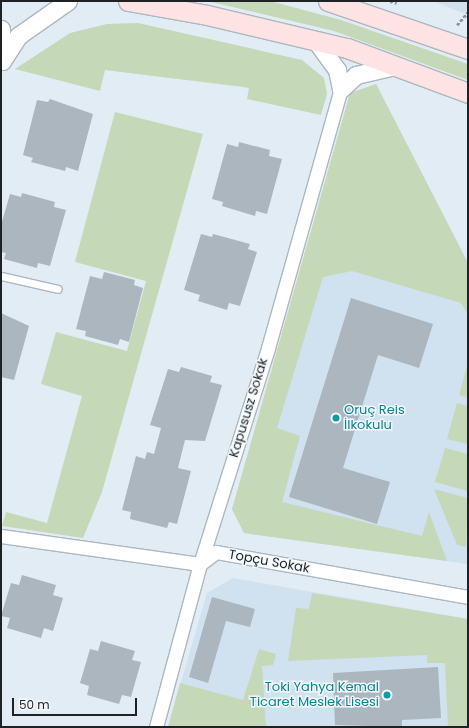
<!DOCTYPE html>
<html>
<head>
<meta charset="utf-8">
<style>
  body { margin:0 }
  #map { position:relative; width:469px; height:728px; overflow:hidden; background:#e2ecf5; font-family:Poppins,sans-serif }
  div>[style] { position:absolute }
  .built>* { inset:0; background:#d0e1ef }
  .green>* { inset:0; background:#c5d8b8 }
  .building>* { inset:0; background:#acb6be }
  .path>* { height:2.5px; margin-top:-1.25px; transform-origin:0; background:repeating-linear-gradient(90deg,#8e959c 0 3px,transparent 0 5px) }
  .roads { filter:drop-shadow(1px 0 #adb7bf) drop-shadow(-1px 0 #adb7bf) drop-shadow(0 1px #adb7bf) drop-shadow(0 -1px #adb7bf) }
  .service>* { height:7px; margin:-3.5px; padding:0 3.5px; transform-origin:3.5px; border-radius:3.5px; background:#fff }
  .minor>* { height:13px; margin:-6.5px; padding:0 6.5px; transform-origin:6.5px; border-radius:6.5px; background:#fff }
  .tertiary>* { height:17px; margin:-8.5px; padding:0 8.5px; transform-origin:8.5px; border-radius:8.5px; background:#fff }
  .secondary>* { height:19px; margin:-9.5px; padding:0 9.5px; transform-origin:9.5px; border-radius:9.5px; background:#fee3e5 }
  .dots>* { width:11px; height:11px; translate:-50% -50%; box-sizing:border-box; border:2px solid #f2f9fe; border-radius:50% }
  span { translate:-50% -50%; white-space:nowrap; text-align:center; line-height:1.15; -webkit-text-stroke:3px #f2f9fe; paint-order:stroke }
  .street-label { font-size:13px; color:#1f2225 }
  .culture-label { font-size:13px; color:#0d838f }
  .left { translate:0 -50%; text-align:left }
  .right { translate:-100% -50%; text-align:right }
  .frame { position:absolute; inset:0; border:2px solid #1f2225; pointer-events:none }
  .scale { position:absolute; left:12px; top:698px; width:125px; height:18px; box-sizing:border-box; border:2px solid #1f2225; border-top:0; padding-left:5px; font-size:12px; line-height:14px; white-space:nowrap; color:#1f2225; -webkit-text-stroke:3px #f2f9fe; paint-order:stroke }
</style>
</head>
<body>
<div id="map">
  <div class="built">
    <i style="clip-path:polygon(433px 1px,468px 1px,468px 15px,465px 14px)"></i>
    <i style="clip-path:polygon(376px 84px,468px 263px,468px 564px,244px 533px,232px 509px)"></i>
    <i style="clip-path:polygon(233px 578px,468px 619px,468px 727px,168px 727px,207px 593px)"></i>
  </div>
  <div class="green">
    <i style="clip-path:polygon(207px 1px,270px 1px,341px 20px,468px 64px,468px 80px,334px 31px)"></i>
    <i style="clip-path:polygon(138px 23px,302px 60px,324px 78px,327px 94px,321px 115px,247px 99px,249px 88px,243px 87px,105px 70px,100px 91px,15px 69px,70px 33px,107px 24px)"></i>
    <i style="clip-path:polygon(376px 84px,468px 263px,468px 314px,461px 303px,352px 271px,323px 277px,277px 428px,300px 436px,282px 502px,422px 536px,429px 512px,447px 561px,244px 533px,232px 509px,350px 93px)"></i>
    <i style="clip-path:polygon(115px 112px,203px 134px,102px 492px,83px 538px,2px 526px,6px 512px,47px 523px,82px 396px,41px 384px,56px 332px,127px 351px,146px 281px,75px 262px)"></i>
    <i style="clip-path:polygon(468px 363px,468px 398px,459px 395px)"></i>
    <i style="clip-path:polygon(457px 403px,468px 406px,468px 444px,447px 439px)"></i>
    <i style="clip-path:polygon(445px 448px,468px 454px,468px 491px,435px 482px)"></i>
    <i style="clip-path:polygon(434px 489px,468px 498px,466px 547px,457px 545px)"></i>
    <i style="clip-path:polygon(312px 593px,468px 619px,468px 727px,448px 727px,445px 663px,427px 663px,427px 655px,288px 661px,296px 608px,309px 609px)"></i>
    <i style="clip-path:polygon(259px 649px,276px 654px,273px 665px,262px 666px,266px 727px,168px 727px,180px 683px,243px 700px)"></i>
  </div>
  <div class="building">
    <i style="clip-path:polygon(50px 99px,93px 114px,78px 171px,66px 167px,65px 171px,31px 162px,33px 158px,23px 155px,37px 100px,48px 102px)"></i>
    <i style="clip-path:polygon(239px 142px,270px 150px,269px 156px,282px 159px,267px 214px,256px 211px,255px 216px,222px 206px,223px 202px,212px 199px,227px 144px,238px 147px)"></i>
    <i style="clip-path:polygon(22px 193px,55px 202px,54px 207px,66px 210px,50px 266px,38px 263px,37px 268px,4px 259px,6px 253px,1px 252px,1px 225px,10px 194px,21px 197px)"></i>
    <i style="clip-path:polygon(201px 234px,212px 237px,213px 234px,250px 244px,248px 249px,257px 252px,240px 306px,229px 303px,227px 310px,198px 301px,200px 295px,184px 290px)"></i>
    <i style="clip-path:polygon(104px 272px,135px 280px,134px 285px,143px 288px,129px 342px,120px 339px,118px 345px,85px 336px,86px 331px,76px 329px,90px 276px,102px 279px)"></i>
    <i style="clip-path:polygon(351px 298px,433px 324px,419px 368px,378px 355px,343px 468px,390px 482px,377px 524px,289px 497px)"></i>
    <i style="clip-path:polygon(1px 313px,29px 326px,14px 380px,1px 377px)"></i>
    <i style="clip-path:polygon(181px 367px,212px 376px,210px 382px,222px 385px,205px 441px,185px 440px,178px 468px,191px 471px,177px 524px,169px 522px,167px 528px,130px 519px,131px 512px,122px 510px,136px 456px,145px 459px,147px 452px,154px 454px,161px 428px,150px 425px,168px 369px,179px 372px)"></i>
    <i style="clip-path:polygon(22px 575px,56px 585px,53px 595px,63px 598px,53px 631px,44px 628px,41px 638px,7px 628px,10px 618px,1px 616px,11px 583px,19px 585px)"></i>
    <i style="clip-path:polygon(212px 597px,255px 609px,250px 627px,226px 621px,208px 683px,189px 677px)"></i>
    <i style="clip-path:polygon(101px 641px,135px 651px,132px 660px,141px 662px,131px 697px,122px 695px,119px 704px,87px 695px,89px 686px,80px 683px,90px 649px,98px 651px)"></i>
    <i style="clip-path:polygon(438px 667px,441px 718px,402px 720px,402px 727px,335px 725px,333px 673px)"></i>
  </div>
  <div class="path">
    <i style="left:390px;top:1px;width:7px;rotate:16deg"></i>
    <i style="left:457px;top:25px;width:17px;rotate:-50deg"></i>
  </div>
  <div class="roads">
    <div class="service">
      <i style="left:1px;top:276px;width:58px;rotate:12.8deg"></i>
    </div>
    <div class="minor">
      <i style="left:1px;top:536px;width:201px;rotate:8deg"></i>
      <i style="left:200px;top:564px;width:20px;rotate:-37deg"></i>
      <i style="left:216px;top:552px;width:256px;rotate:10.1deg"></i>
      <i style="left:156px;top:727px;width:169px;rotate:-74.9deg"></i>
      <i style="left:200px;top:564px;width:226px;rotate:-72.5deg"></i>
      <i style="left:268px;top:348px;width:269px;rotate:-74.3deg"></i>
    </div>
    <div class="tertiary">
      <i style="left:1px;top:29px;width:32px;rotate:88deg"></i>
      <i style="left:316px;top:41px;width:36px;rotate:54deg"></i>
      <i style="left:337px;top:70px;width:19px;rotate:78deg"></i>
      <i style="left:2px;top:61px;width:30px;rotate:-57deg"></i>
      <i style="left:18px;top:36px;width:61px;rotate:-35deg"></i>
      <i style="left:341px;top:89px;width:21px;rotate:-43deg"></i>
      <i style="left:356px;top:75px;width:40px;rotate:-13deg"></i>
    </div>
    <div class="secondary">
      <i style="left:128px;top:1px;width:80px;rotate:10deg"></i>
      <i style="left:207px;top:15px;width:144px;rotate:13.3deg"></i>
      <i style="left:347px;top:48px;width:129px;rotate:20.4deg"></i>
      <i style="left:328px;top:1px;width:148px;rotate:18.9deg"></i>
    </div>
  </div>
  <div class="dots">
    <i style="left:336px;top:418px;background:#0f9aa8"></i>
    <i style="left:387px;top:695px;background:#0f9aa8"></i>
  </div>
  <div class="street-label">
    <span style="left:249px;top:408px;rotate:-73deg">Kapususz Sokak</span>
    <span style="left:269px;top:562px;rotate:10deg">Topçu Sokak</span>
  </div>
  <div class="culture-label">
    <span class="left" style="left:344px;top:418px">Oruç Reis<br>İlkokulu</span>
    <span class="right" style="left:379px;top:695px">Toki Yahya Kemal<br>Ticaret Meslek Lisesi</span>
  </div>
  <div class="frame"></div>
  <div class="scale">50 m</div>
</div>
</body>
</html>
